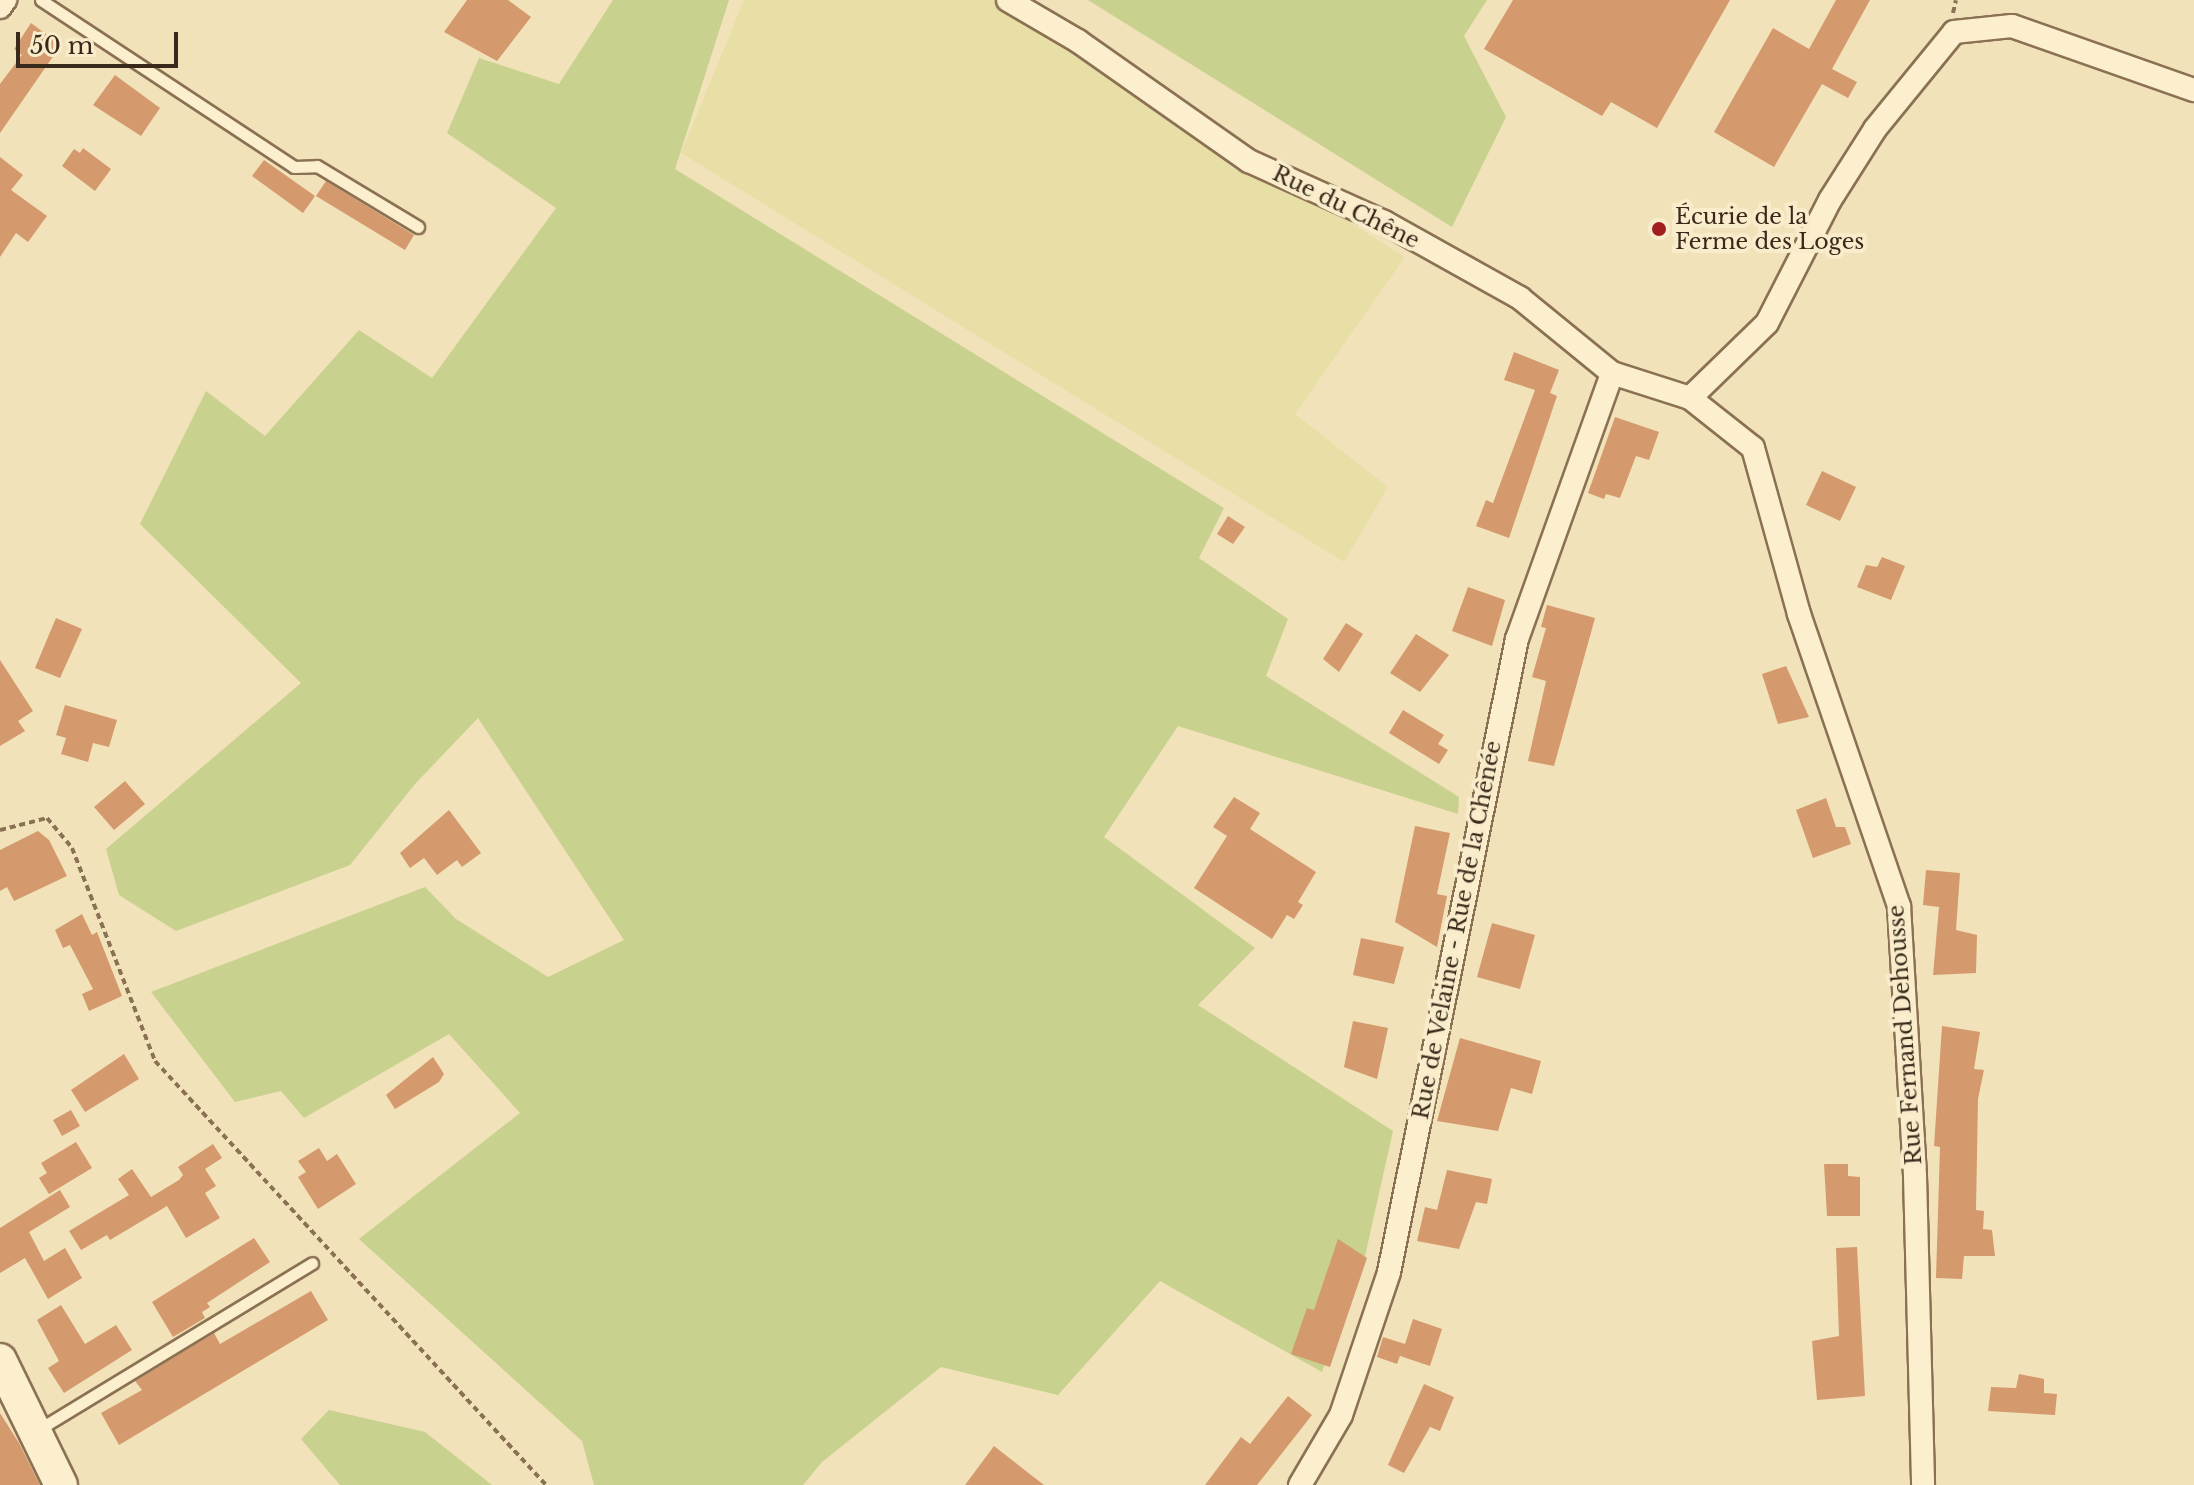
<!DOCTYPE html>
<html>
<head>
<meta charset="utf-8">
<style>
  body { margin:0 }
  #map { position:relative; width:2194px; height:1485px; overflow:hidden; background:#f2e2ba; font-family:"Libre Baskerville",serif }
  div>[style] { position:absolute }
  .farmland>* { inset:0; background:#e8dfa7 }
  .green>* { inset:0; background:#c8d18e }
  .building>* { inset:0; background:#d4996c }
  .path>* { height:4px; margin-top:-2px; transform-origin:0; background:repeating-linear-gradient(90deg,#8b7153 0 6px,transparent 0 10px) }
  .roads { filter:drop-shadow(2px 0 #8b7153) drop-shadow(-2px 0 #8b7153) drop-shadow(0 2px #8b7153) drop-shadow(0 -2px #8b7153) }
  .service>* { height:11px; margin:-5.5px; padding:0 5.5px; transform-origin:5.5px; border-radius:5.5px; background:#fcefce }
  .minor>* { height:22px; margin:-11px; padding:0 11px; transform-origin:11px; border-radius:11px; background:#fcefce }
  .secondary>* { height:32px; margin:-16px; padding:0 16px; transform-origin:16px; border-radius:16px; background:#fcefce }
  .dots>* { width:22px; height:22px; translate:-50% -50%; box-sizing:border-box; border:4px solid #f9eccb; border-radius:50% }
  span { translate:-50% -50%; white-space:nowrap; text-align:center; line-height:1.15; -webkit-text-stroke:8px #f9eccb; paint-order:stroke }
  .street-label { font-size:22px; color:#38291a }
  .poi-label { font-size:22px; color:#38291a }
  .left { translate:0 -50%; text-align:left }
  .scale { position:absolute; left:16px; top:32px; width:162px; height:36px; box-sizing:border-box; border:4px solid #38291a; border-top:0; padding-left:10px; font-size:24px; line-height:28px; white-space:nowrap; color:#38291a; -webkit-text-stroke:6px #f9eccb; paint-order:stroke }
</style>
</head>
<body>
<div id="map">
  <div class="farmland">
    <i style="clip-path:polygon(744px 0,996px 0,1405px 257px,1295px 414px,1388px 487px,1344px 562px,681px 153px)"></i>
  </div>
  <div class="green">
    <i style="clip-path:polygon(613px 0,729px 0,675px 169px,1224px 508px,1199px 558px,1288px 619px,1266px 676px,1459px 797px,1458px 814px,1178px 726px,1104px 837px,1255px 948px,1198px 1005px,1393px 1131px,1363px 1265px,1322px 1372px,1160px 1281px,1058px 1395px,941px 1367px,822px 1462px,803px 1485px,594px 1485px,582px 1441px,359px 1239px,520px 1113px,449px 1034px,304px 1118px,281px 1091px,235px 1102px,151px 992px,425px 887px,456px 919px,548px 977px,624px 940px,478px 718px,415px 784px,350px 865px,176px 931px,119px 895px,106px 849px,301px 683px,140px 524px,206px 391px,265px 436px,359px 330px,432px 378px,556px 208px,447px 133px,479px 58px,559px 84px)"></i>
    <i style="clip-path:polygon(1088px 0,1487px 0,1464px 36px,1506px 117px,1452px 227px)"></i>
    <i style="clip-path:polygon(329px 1410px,425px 1432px,492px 1485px,340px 1485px,301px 1439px)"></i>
  </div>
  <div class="building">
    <i style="clip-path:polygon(467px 0,508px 0,531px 17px,497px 61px,444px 32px)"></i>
    <i style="clip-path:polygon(1513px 0,1730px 0,1657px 128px,1611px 102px,1602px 116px,1484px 49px)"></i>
    <i style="clip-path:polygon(1836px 0,1870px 0,1832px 69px,1857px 82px,1848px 98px,1822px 84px,1774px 167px,1714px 132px,1773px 28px,1809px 49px)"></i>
    <i style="clip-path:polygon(31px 23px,61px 45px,0 133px,0 84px,22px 55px,14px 49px)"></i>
    <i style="clip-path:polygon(115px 75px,160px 108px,141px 136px,93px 105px)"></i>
    <i style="clip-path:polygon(83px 148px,111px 169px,95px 191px,62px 166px,74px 149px,80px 153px)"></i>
    <i style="clip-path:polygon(0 157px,23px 175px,11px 190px,47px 216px,28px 242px,16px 233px,0 257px)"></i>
    <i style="clip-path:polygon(264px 160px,315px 196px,303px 213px,252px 176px)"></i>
    <i style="clip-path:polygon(326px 181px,414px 235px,405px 250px,316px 196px)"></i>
    <i style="clip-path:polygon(1514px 352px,1559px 370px,1550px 393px,1557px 396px,1509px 538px,1476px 526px,1486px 500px,1493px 503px,1535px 390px,1504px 380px)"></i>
    <i style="clip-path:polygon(1615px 417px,1659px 432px,1649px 460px,1636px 456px,1620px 498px,1606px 494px,1604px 499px,1588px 493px)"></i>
    <i style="clip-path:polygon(1822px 471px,1856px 487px,1840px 521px,1806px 505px)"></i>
    <i style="clip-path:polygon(1228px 516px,1245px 527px,1233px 544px,1217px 534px)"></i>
    <i style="clip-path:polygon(1882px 557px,1905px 566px,1891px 600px,1857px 587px,1866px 565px,1877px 567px)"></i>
    <i style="clip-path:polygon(1468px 587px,1505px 600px,1492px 646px,1452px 631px)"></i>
    <i style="clip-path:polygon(1547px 605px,1595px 618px,1554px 766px,1528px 761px,1546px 681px,1532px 677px,1546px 628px,1541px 627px)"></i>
    <i style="clip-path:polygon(56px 618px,82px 629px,60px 678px,35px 668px)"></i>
    <i style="clip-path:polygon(1346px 623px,1363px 634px,1339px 672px,1323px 659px)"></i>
    <i style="clip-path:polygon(1416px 634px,1449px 655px,1420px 692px,1390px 673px)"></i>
    <i style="clip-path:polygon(0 660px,33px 711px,18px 721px,25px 731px,0 746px)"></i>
    <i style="clip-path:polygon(1786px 666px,1809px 717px,1778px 724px,1762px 674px)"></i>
    <i style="clip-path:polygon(65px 705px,117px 720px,109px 747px,93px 743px,88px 762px,61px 754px,66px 738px,56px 735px)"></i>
    <i style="clip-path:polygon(1403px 710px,1444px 735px,1438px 744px,1448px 750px,1439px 764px,1389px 733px)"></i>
    <i style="clip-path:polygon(125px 781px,145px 804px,114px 830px,94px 807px)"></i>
    <i style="clip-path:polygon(1234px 797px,1260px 813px,1250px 829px,1316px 872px,1298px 902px,1303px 905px,1294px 919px,1287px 915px,1272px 939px,1194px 888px,1227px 836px,1213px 827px)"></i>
    <i style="clip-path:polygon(1826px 798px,1836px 827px,1845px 827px,1851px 844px,1813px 858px,1796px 810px)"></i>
    <i style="clip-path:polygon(449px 810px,481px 853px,462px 867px,457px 860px,437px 875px,424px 858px,410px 868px,400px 853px)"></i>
    <i style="clip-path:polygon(1415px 826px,1450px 833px,1437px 894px,1447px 896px,1437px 947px,1395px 922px)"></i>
    <i style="clip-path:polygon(38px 831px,49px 840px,67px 876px,14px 901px,7px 887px,0 891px,0 850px)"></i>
    <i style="clip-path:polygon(1926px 870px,1960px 873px,1956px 930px,1977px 935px,1976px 973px,1933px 975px,1939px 907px,1923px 905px)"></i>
    <i style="clip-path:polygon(82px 914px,92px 935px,97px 932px,122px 996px,89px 1011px,82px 994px,93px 989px,70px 945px,63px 948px,55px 930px)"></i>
    <i style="clip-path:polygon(1492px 923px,1535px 935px,1520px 989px,1477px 977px)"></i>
    <i style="clip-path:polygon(1361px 938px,1404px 947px,1394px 984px,1353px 975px)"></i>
    <i style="clip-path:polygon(1353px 1021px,1388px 1028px,1377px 1079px,1344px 1067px)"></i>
    <i style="clip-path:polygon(1942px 1026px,1980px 1032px,1974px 1069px,1984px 1070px,1978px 1099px,1976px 1210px,1984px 1211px,1983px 1229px,1992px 1230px,1995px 1256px,1964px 1256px,1962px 1279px,1936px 1278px,1940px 1147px,1934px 1146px)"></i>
    <i style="clip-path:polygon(1460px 1038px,1541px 1061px,1532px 1094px,1511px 1088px,1498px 1131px,1437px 1121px)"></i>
    <i style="clip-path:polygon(124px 1054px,139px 1079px,85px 1112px,71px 1090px)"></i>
    <i style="clip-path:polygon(433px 1057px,444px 1074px,439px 1082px,395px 1109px,386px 1095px)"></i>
    <i style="clip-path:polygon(71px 1110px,80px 1126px,62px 1136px,53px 1120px)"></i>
    <i style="clip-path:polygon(76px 1142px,92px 1168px,49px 1194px,39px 1178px,47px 1173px,41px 1163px)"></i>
    <i style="clip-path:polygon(213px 1144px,222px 1158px,205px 1169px,216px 1186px,205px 1193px,220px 1218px,186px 1238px,167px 1206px,110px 1240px,107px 1235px,81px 1250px,69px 1231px,129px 1195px,118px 1179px,132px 1169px,151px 1197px,179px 1180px,183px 1175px,178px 1167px)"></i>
    <i style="clip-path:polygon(319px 1148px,327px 1161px,337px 1154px,356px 1184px,318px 1209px,298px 1177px,306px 1172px,298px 1161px)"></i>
    <i style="clip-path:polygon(1824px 1164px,1848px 1164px,1848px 1176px,1860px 1177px,1860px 1216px,1827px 1216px)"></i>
    <i style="clip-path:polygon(1447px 1170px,1492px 1179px,1487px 1204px,1476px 1202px,1459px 1249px,1417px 1241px,1425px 1207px,1437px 1210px)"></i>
    <i style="clip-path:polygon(60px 1190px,70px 1207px,29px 1232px,44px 1261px,65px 1248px,82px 1278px,48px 1299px,25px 1258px,0 1273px,0 1228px)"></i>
    <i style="clip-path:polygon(254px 1238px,270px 1262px,207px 1303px,210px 1307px,202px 1312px,205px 1318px,173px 1337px,152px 1302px)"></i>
    <i style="clip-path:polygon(1338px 1239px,1367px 1258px,1330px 1367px,1291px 1354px,1307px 1308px,1314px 1310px)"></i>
    <i style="clip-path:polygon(1857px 1247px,1865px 1396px,1817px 1400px,1812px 1341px,1839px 1336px,1836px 1248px)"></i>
    <i style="clip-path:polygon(311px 1291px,328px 1320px,119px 1445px,101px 1413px,142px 1390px,135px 1381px,214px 1333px,220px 1344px)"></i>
    <i style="clip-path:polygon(61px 1305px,85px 1344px,116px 1325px,132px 1350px,64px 1393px,48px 1368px,59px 1361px,37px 1320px)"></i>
    <i style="clip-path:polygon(1413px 1319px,1442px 1329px,1430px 1366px,1400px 1356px,1404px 1345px,1397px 1364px,1377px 1357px,1383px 1337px,1405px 1344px)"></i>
    <i style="clip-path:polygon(2019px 1374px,2044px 1379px,2044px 1393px,2057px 1394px,2055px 1415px,1988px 1411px,1991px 1387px,2016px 1388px)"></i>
    <i style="clip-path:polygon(1424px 1384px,1454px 1397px,1440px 1431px,1430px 1427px,1404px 1473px,1388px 1465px)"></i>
    <i style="clip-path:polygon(1288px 1396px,1312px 1415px,1257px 1485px,1205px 1485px,1241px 1437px,1250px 1444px)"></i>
    <i style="clip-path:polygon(0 1413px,19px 1443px,40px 1485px,0 1485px)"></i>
    <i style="clip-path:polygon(994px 1446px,1044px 1485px,965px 1485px)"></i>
  </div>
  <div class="path">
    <i style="left:1953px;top:13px;width:13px;rotate:-77deg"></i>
    <i style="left:0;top:830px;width:49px;rotate:-14.3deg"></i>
    <i style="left:47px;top:818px;width:39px;rotate:50deg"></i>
    <i style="left:72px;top:848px;width:229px;rotate:68.7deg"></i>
    <i style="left:155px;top:1061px;width:577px;rotate:47.32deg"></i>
  </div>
  <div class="roads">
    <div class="service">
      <i style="left:41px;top:0;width:303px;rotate:33.4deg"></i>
      <i style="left:294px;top:167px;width:23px;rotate:-2deg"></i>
      <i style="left:317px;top:166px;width:118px;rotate:31.1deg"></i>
      <i style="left:36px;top:1431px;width:323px;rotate:-31.3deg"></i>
    </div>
    <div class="minor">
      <i style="left:1008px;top:0;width:81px;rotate:30.4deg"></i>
      <i style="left:1078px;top:41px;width:209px;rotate:35.1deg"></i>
      <i style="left:1249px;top:161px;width:148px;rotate:24.3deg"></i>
      <i style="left:1384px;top:222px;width:156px;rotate:29.2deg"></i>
      <i style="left:1520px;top:298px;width:119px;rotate:39.2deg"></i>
      <i style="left:1612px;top:373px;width:82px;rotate:17.8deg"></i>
      <i style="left:1690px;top:398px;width:80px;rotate:38.4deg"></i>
      <i style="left:1753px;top:448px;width:172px;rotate:74.5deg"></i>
      <i style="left:1799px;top:614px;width:309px;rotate:71.1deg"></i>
      <i style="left:1899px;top:906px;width:270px;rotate:86.6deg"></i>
      <i style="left:1915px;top:1176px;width:309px;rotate:88.5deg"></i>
      <i style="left:0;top:7px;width:9px;rotate:-54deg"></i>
      <i style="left:1690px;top:398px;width:107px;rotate:-44.2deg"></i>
      <i style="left:1767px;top:323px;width:138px;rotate:-62.9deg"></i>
      <i style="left:1830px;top:200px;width:84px;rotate:-57.6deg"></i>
      <i style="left:1875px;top:129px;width:125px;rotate:-50.8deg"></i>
      <i style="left:1954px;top:32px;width:58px;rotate:-5.9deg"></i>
      <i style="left:2012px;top:26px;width:193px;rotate:19.4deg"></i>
      <i style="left:1300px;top:1485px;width:81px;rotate:-59.6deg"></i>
      <i style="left:1341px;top:1415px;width:151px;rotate:-71.4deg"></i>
      <i style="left:1389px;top:1272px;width:646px;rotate:-78.57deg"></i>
      <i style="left:1517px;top:639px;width:282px;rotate:-70.3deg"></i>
    </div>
    <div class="secondary">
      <i style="left:0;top:1360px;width:139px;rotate:64deg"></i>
    </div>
  </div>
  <div class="dots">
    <i style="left:1659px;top:229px;background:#a01e1d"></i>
  </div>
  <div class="street-label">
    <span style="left:1346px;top:207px;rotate:26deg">Rue du Chêne</span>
    <span style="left:1457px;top:930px;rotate:-79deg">Rue de Velaine - Rue de la Chênée</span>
    <span style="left:1905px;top:1035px;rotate:-94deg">Rue Fernand Dehousse</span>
  </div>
  <div class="poi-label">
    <span class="left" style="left:1675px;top:229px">Écurie de la<br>Ferme des Loges</span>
  </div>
  <div class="scale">50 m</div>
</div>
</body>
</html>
